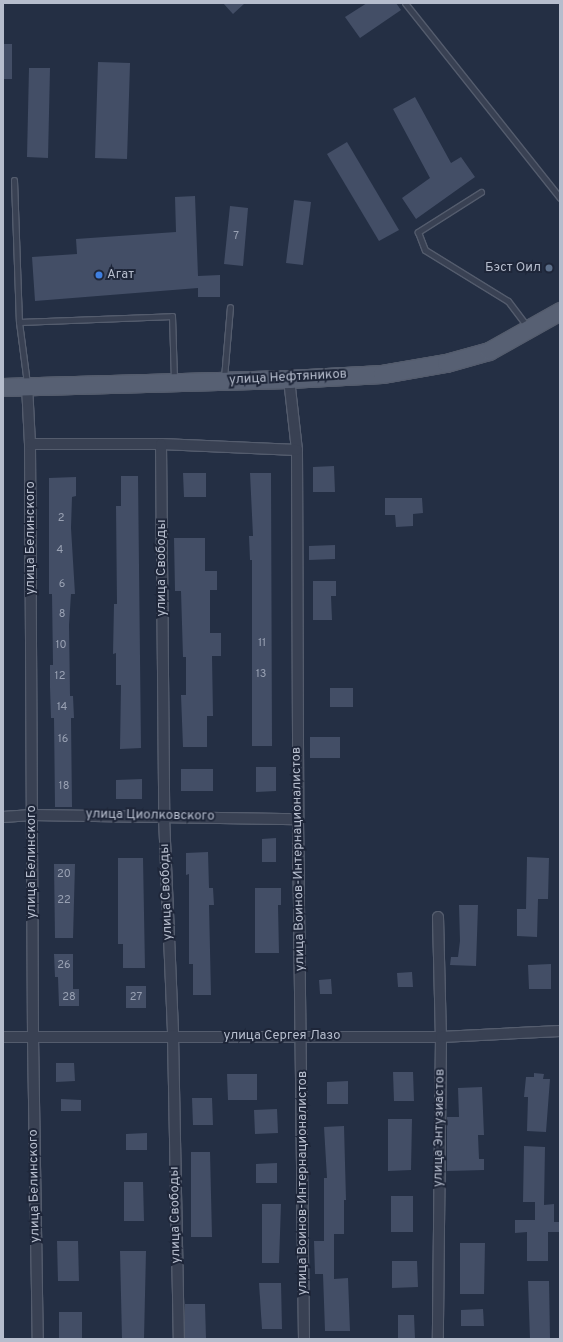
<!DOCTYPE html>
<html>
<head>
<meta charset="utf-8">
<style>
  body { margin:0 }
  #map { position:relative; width:563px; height:1342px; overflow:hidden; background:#242f44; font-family:Overpass,sans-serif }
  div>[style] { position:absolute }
  .building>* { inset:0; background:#434e66 }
  .roads { filter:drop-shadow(1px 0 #545c6d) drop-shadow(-1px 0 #545c6d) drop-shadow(0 1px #545c6d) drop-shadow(0 -1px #545c6d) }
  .lane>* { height:5px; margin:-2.5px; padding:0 2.5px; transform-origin:2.5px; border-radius:2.5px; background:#394153 }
  .street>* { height:10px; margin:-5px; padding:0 5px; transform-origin:5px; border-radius:5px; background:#394153 }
  .primary>* { height:17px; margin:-8.5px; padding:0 8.5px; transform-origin:8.5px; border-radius:8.5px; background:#576073 }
  .dots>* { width:11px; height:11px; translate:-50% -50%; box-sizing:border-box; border:2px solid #1e2639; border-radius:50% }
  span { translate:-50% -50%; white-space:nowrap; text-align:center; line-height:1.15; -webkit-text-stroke:4px #1e2639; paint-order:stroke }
  .number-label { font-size:11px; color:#99a1b3 }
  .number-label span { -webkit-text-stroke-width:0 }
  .poi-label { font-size:13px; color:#b6bdcd }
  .right { translate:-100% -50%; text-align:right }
  .left { translate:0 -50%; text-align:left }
  .street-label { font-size:13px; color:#b6bdcd }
  .frame { position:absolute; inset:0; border:4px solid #b6bdcd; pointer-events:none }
</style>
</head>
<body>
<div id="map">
  <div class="building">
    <i style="clip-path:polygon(223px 3px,245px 3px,233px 14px)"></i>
    <i style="clip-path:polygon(367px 3px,396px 3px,401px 10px,360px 38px,345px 17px)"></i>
    <i style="clip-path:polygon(3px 44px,12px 44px,12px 79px,3px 79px)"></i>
    <i style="clip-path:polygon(98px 62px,130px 63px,127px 159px,95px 158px)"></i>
    <i style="clip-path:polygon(29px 68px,50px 68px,48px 158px,27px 157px)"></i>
    <i style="clip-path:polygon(415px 97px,451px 163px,461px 157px,475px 177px,416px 219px,402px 198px,430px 178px,393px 109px)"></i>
    <i style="clip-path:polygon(347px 142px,399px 230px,379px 241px,327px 154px)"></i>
    <i style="clip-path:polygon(195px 196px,198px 276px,220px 275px,220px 297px,198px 297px,198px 288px,35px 301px,32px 257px,77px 254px,76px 239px,176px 232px,175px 197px)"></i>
    <i style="clip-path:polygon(294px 200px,311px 202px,303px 265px,286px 263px)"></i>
    <i style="clip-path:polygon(230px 206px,248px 208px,243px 266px,224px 264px)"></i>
    <i style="clip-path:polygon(334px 466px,335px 492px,313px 492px,313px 467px)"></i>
    <i style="clip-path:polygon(183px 473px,206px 473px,206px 497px,184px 497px)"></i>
    <i style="clip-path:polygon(250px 473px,271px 473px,272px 746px,252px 746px,252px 560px,250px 560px,249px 536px,253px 536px)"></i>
    <i style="clip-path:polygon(121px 476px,138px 476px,141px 748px,120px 749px,121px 685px,116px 685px,116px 653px,113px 654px,114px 604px,117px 604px,116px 506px,121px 506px)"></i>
    <i style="clip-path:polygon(76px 477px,76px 496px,72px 497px,71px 528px,75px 594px,71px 594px,69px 625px,70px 696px,73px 696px,74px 718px,71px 718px,72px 807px,55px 807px,54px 718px,51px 718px,50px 687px,50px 665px,53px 665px,52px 594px,49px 594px,49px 478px)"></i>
    <i style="clip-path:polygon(385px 498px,422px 498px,423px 513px,413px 514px,413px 526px,396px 527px,395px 515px,385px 515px)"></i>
    <i style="clip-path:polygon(174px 538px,205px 538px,205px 571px,217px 571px,217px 590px,210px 590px,210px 633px,221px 633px,221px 656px,212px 656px,213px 716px,207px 716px,207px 747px,183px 747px,181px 695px,186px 695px,186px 657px,183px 657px,181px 591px,175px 591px)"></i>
    <i style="clip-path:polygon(335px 545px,335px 559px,309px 560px,309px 546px)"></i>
    <i style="clip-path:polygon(313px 581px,336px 581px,336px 596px,331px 596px,332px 620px,313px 620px)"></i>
    <i style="clip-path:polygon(330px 688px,353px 688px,353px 707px,330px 707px)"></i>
    <i style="clip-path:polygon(310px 737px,340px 737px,340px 758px,310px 758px)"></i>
    <i style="clip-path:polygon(256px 767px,276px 767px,276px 791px,256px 792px)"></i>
    <i style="clip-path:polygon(181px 769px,213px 769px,213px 791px,181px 791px)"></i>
    <i style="clip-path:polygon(142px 779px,142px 799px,116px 799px,116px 780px)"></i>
    <i style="clip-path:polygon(276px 838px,276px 862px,262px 862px,262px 839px)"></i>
    <i style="clip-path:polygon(208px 852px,209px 888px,213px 888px,214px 905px,209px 905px,211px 995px,193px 995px,193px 964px,189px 964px,189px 874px,186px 875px,186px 853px)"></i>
    <i style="clip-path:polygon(527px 857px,549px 858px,548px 899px,538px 899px,537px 937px,517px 936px,517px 909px,526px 909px)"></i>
    <i style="clip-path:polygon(118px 858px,143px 858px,145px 968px,123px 968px,123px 944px,118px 944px)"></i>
    <i style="clip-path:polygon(54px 864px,75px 864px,73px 938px,55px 938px)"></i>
    <i style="clip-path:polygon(255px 888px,281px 888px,281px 905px,278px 905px,279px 953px,255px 953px)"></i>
    <i style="clip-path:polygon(459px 905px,478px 905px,476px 966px,450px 965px,451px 957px,458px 957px,460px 941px)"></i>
    <i style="clip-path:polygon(54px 954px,73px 954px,73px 989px,79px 989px,79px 1006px,59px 1006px,58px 977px,55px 977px)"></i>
    <i style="clip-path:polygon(551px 964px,551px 989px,529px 989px,528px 965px)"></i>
    <i style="clip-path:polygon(412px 972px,413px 987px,398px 987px,397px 973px)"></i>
    <i style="clip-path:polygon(331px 979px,332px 994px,320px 994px,319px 980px)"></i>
    <i style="clip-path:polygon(126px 986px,146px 986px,146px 1008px,126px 1008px)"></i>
    <i style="clip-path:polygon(56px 1063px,74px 1063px,75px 1081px,56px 1082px)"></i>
    <i style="clip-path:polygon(393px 1072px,413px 1072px,414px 1101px,394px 1101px)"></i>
    <i style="clip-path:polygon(534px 1073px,544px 1074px,543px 1079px,550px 1079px,546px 1132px,527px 1131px,528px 1097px,524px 1097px,526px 1077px,534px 1077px)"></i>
    <i style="clip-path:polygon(227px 1074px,257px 1074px,257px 1100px,228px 1100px)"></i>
    <i style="clip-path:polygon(348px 1081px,348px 1104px,327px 1104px,327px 1082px)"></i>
    <i style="clip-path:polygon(482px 1087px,484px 1135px,478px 1135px,479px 1159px,484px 1159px,484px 1170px,447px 1171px,447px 1117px,459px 1117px,458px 1088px)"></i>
    <i style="clip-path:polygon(192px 1098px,212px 1098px,213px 1125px,193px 1125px)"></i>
    <i style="clip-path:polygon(61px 1099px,81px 1100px,81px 1111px,61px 1111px)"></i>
    <i style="clip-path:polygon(277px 1109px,278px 1133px,255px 1134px,254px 1110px)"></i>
    <i style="clip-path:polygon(388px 1119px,412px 1119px,411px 1170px,388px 1171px)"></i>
    <i style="clip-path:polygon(344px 1126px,346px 1200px,344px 1200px,344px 1234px,334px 1234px,334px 1279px,348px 1278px,350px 1331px,325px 1331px,323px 1274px,315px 1274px,314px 1241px,324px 1241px,324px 1178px,327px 1178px,324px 1127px)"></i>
    <i style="clip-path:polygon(147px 1133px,147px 1150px,126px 1150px,126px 1134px)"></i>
    <i style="clip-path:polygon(524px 1146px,545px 1147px,544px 1205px,554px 1204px,554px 1222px,559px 1222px,559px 1232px,548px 1232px,548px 1261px,527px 1261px,527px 1232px,515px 1233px,515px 1220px,535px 1220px,535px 1202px,523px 1202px)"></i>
    <i style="clip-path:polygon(191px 1152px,210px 1152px,212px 1237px,191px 1237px)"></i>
    <i style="clip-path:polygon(277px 1163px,277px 1183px,256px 1183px,256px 1164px)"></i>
    <i style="clip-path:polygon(124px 1182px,143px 1182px,144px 1221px,124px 1221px)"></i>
    <i style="clip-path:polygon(391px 1196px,413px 1196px,413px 1232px,391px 1232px)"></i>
    <i style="clip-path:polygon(262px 1204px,281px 1204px,279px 1263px,262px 1263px)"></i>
    <i style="clip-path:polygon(57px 1241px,78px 1241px,79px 1281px,58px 1281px)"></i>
    <i style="clip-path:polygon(460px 1243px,485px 1243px,484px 1294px,460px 1294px)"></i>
    <i style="clip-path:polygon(120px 1251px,146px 1251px,144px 1339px,122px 1339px)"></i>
    <i style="clip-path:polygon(392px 1261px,417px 1261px,418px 1287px,392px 1288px)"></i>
    <i style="clip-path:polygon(528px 1281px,549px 1281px,550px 1339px,530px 1339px)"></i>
    <i style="clip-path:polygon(259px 1283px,281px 1283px,282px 1329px,262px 1329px)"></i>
    <i style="clip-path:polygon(185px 1304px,205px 1304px,206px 1339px,185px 1339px)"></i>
    <i style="clip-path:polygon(483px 1309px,484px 1326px,461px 1326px,461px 1310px)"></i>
    <i style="clip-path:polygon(59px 1312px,82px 1312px,82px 1339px,59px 1339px)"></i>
    <i style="clip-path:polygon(398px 1315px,414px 1315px,415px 1339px,398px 1339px)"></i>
  </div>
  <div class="roads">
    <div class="lane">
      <i style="left:405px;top:3px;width:249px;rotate:51.5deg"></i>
      <i style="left:14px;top:180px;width:142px;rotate:88deg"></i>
      <i style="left:19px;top:322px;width:63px;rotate:82.6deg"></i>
      <i style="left:481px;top:192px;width:75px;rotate:147.6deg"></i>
      <i style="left:418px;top:232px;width:19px;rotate:69deg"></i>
      <i style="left:425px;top:250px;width:97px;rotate:31.6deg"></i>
      <i style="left:508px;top:301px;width:31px;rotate:53deg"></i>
      <i style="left:19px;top:322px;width:153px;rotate:-2.2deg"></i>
      <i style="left:172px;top:316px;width:65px;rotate:88.2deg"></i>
      <i style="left:224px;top:378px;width:71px;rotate:-85.2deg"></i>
    </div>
    <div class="street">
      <i style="left:289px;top:379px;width:71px;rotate:83.6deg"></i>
      <i style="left:297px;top:450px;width:369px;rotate:89.8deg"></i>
      <i style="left:298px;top:819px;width:520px;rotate:89.34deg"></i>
      <i style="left:27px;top:385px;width:59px;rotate:87.1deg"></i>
      <i style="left:30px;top:444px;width:593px;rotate:89.71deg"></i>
      <i style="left:33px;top:1037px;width:302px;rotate:89.1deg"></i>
      <i style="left:30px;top:444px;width:131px"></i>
      <i style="left:161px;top:444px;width:136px;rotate:2.5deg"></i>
      <i style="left:161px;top:444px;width:373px;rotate:89.5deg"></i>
      <i style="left:164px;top:817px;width:218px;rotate:87.6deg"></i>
      <i style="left:173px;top:1035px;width:304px;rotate:88.9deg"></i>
      <i style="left:3px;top:817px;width:29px;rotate:-4deg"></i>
      <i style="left:32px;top:815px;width:266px;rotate:0.9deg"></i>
      <i style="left:438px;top:917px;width:120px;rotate:88.6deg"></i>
      <i style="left:441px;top:1037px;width:302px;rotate:90.6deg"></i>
      <i style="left:3px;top:1037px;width:438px"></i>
      <i style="left:441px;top:1037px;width:119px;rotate:-2.9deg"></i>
    </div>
    <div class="primary">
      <i style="left:3px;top:387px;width:286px;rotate:-1.6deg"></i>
      <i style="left:289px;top:379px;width:93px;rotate:-3.1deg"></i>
      <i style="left:382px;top:374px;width:65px;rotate:-9.8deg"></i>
      <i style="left:446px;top:363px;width:45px;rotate:-15.6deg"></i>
      <i style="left:489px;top:351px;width:81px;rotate:-29.4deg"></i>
    </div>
  </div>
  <div class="dots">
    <i style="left:549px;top:268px;background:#5c6f8a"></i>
    <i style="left:99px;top:275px;background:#3f7fe0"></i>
  </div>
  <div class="number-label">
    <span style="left:236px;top:236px">7</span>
    <span style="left:61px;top:518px">2</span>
    <span style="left:60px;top:550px">4</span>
    <span style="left:62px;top:584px">6</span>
    <span style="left:62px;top:614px">8</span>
    <span style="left:262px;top:643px">11</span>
    <span style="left:61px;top:645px">10</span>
    <span style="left:261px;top:674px">13</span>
    <span style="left:60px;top:676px">12</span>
    <span style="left:62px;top:707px">14</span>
    <span style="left:63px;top:739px">16</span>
    <span style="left:64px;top:786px">18</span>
    <span style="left:64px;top:874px">20</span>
    <span style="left:64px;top:900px">22</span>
    <span style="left:64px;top:965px">26</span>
    <span style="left:69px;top:997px">28</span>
    <span style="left:136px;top:997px">27</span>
  </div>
  <div class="poi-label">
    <span class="right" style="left:541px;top:268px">Бэст Оил</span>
    <span class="left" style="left:107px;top:275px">Агат</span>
  </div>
  <div class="street-label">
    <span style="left:288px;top:378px;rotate:-3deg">улица Нефтяников</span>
    <span style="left:31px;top:538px;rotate:-90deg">улица Белинского</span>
    <span style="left:162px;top:568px;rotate:-90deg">улица Свободы</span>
    <span style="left:150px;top:816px;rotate:1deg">улица Циолковского</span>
    <span style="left:299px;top:859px;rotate:-91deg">улица Воинов-Интернационалистов</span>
    <span style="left:32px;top:862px;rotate:-90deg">улица Белинского</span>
    <span style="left:167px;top:892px;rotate:-92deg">улица Свободы</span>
    <span style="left:282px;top:1036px">улица Сергея Лазо</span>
    <span style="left:440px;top:1128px;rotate:-89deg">улица Энтузиастов</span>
    <span style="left:303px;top:1183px;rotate:-90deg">улица Воинов-Интернационалистов</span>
    <span style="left:35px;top:1186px;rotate:-91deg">улица Белинского</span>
    <span style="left:176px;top:1215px;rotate:-91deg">улица Свободы</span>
  </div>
  <div class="frame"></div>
</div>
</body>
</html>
